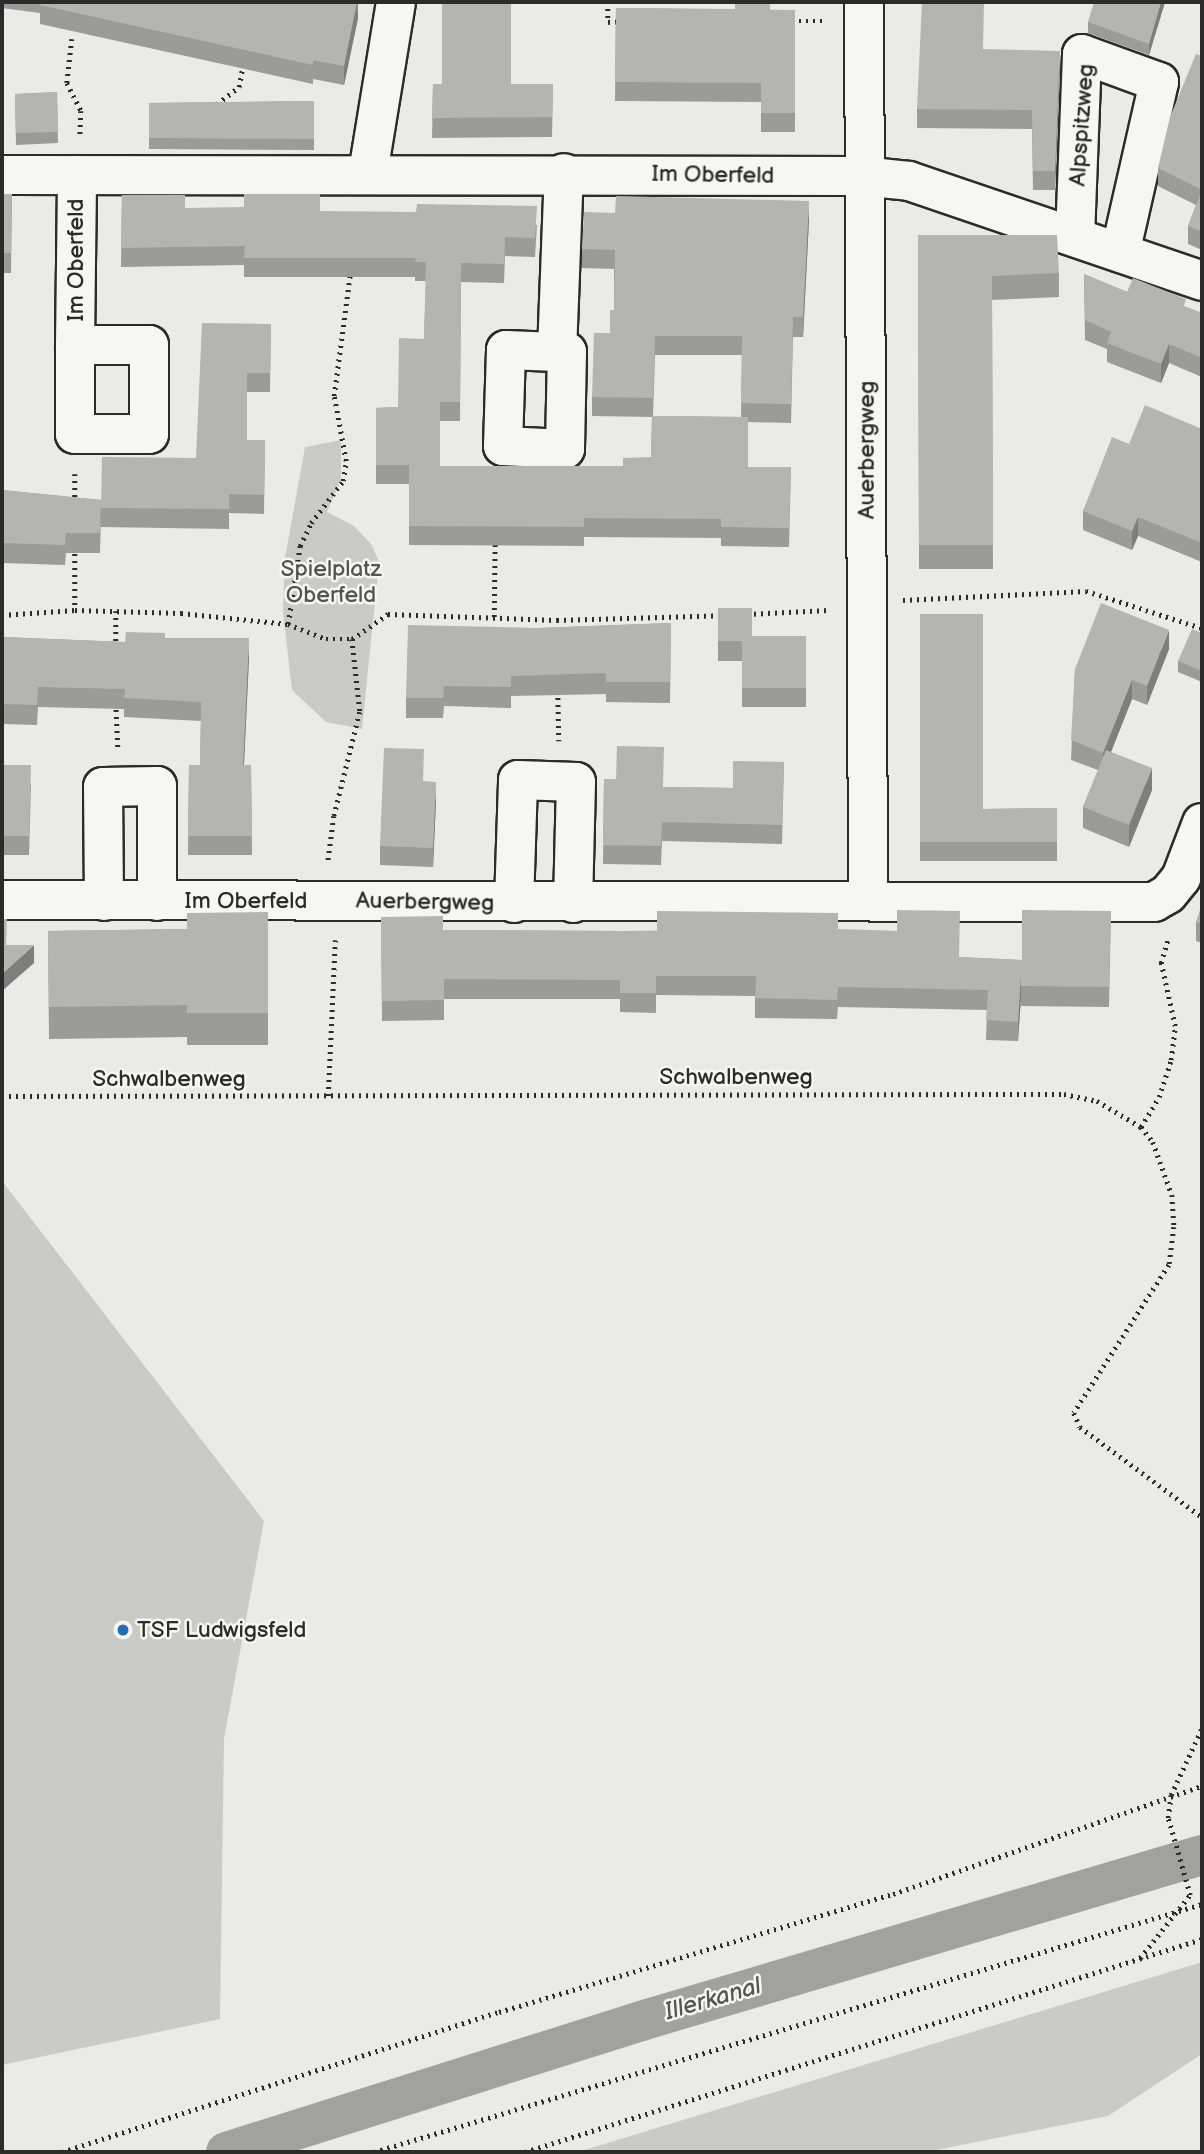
<!DOCTYPE html>
<html>
<head>
<meta charset="utf-8">
<style>
  body { margin:0 }
  #map { position:relative; width:1204px; height:2154px; overflow:hidden; background:#eaeae6; font-family:"Balsamiq Sans",sans-serif }
  div>[style] { position:absolute }
  .green>* { inset:0; background:#cacac7 }
  .canal>* { height:40px; margin:-20px; padding:0 20px; transform-origin:20px; border-radius:20px; background:#a1a19e }
  .path>* { height:4.5px; margin-top:-2.25px; transform-origin:0; background:repeating-linear-gradient(90deg,#2b2b2b 0 2px,transparent 0 7px) }
  .roads { filter:drop-shadow(2px 0 #2b2b2b) drop-shadow(-2px 0 #2b2b2b) drop-shadow(0 2px #2b2b2b) drop-shadow(0 -2px #2b2b2b) }
  .minor>* { height:38px; margin:-19px; padding:0 19px; transform-origin:19px; border-radius:19px; background:#f6f6f2 }
  .wall>* { inset:0; background:#9b9b98 }
  .shaded-wall>* { inset:0; background:#7e7e7c }
  .building>* { inset:0; background:#b4b4b1 }
  .dots>* { width:19px; height:19px; translate:-50% -50%; box-sizing:border-box; border:4px solid #f6f6f2; border-radius:50% }
  span { translate:-50% -50%; white-space:nowrap; text-align:center; line-height:1.15; -webkit-text-stroke:5px #f6f6f2; paint-order:stroke }
  .street-label { font-size:23px; color:#2b2b2b }
  .park-label { font-size:23px; color:#535352 }
  .poi-label { font-size:23px; color:#2b2b2b }
  .left { translate:0 -50%; text-align:left }
  .water-label { font-size:24px; color:#545453; font-style:italic }
  .frame { position:absolute; inset:0; border:4px solid #2b2b2b; pointer-events:none }
</style>
</head>
<body>
<div id="map">
  <div class="green">
    <i style="clip-path:polygon(341px 440px,341px 480px,327px 512px,354px 526px,371px 544px,379px 562px,362px 729px,326px 722px,292px 690px,283px 612px,285px 558px,305px 447px)"></i>
    <i style="clip-path:polygon(2px 1181px,264px 1521px,224px 1739px,220px 2019px,2px 2065px)"></i>
    <i style="clip-path:polygon(1202px 1962px,1202px 2054px,1108px 2116px,926px 2152px,578px 2152px)"></i>
  </div>
  <div class="canal">
    <i style="left:226px;top:2152px;width:435px;rotate:-17.5deg"></i>
    <i style="left:641px;top:2021px;width:585px;rotate:-16.48deg"></i>
  </div>
  <div class="path">
    <i style="left:608px;top:2px;width:20px;rotate:90deg"></i>
    <i style="left:608px;top:22px;width:14px;rotate:-4deg"></i>
    <i style="left:792px;top:21px;width:33px"></i>
    <i style="left:72px;top:39px;width:44px;rotate:96.5deg"></i>
    <i style="left:67px;top:83px;width:31px;rotate:63deg"></i>
    <i style="left:81px;top:111px;width:25px;rotate:92deg"></i>
    <i style="left:217px;top:104px;width:28px;rotate:-38deg"></i>
    <i style="left:239px;top:87px;width:23px;rotate:-80deg"></i>
    <i style="left:75px;top:474px;width:30px;rotate:90deg"></i>
    <i style="left:75px;top:547px;width:63px;rotate:90deg"></i>
    <i style="left:903px;top:600px;width:183px;rotate:-2.8deg"></i>
    <i style="left:1086px;top:591px;width:122px;rotate:17.7deg"></i>
    <i style="left:116px;top:611px;width:34px;rotate:90deg"></i>
    <i style="left:747px;top:614px;width:82px;rotate:-2.8deg"></i>
    <i style="left:2px;top:615px;width:73px;rotate:-3.9deg"></i>
    <i style="left:75px;top:610px;width:106px;rotate:1.6deg"></i>
    <i style="left:181px;top:613px;width:108px;rotate:5.9deg"></i>
    <i style="left:288px;top:624px;width:41px;rotate:21.5deg"></i>
    <i style="left:326px;top:639px;width:26px"></i>
    <i style="left:352px;top:639px;width:73px;rotate:83.7deg"></i>
    <i style="left:360px;top:712px;width:107px;rotate:104deg"></i>
    <i style="left:334px;top:816px;width:46px;rotate:97.4deg"></i>
    <i style="left:494px;top:617px;width:77px;rotate:-89.3deg"></i>
    <i style="left:288px;top:624px;width:79px;rotate:-81.3deg"></i>
    <i style="left:300px;top:546px;width:25px;rotate:-64deg"></i>
    <i style="left:311px;top:523px;width:53px;rotate:-52.7deg"></i>
    <i style="left:343px;top:481px;width:20px;rotate:-81deg"></i>
    <i style="left:346px;top:461px;width:66px;rotate:-100.5deg"></i>
    <i style="left:334px;top:396px;width:123px;rotate:-82.5deg"></i>
    <i style="left:352px;top:639px;width:44px;rotate:-34.8deg"></i>
    <i style="left:388px;top:614px;width:169px;rotate:2deg"></i>
    <i style="left:557px;top:620px;width:164px;rotate:-1.7deg"></i>
    <i style="left:558px;top:691px;width:50px;rotate:88.9deg"></i>
    <i style="left:116px;top:703px;width:44px;rotate:87.4deg"></i>
    <i style="left:2px;top:1096px;width:1062px;rotate:-0.11deg"></i>
    <i style="left:1064px;top:1094px;width:34px;rotate:12deg"></i>
    <i style="left:1097px;top:1101px;width:51px;rotate:30.6deg"></i>
    <i style="left:1141px;top:1127px;width:19px;rotate:51deg"></i>
    <i style="left:1153px;top:1142px;width:56px;rotate:70.3deg"></i>
    <i style="left:1172px;top:1195px;width:32px;rotate:86deg"></i>
    <i style="left:1174px;top:1227px;width:38px;rotate:97deg"></i>
    <i style="left:1169px;top:1265px;width:176px;rotate:122.7deg"></i>
    <i style="left:1074px;top:1413px;width:15px;rotate:67deg"></i>
    <i style="left:1080px;top:1427px;width:152px;rotate:36.4deg"></i>
    <i style="left:328px;top:1096px;width:156px;rotate:-87.4deg"></i>
    <i style="left:1141px;top:1127px;width:35px;rotate:-59deg"></i>
    <i style="left:1159px;top:1097px;width:39px;rotate:-72deg"></i>
    <i style="left:1171px;top:1060px;width:34px;rotate:-83deg"></i>
    <i style="left:1175px;top:1026px;width:65px;rotate:-102.5deg"></i>
    <i style="left:1161px;top:963px;width:26px;rotate:-74deg"></i>
    <i style="left:1140px;top:1958px;width:80px;rotate:-51.6deg"></i>
    <i style="left:1190px;top:1895px;width:80px;rotate:-105.9deg"></i>
    <i style="left:1168px;top:1818px;width:23px;rotate:-83deg"></i>
    <i style="left:1171px;top:1795px;width:74px;rotate:-65.2deg"></i>
    <i style="left:62px;top:2152px;width:459px;rotate:-17.8deg"></i>
    <i style="left:499px;top:2012px;width:411px;rotate:-16.7deg"></i>
    <i style="left:893px;top:1894px;width:327px;rotate:-19.3deg"></i>
    <i style="left:374px;top:2152px;width:864px;rotate:-16.67deg"></i>
    <i style="left:525px;top:2152px;width:710px;rotate:-17.46deg"></i>
  </div>
  <div class="roads">
    <div class="minor">
      <i style="left:864px;top:2px;width:896px;rotate:89.74deg"></i>
      <i style="left:368px;top:173px;width:173px;rotate:-80.7deg"></i>
      <i style="left:2px;top:175px;width:859px;rotate:0.07deg"></i>
      <i style="left:861px;top:176px;width:48px;rotate:5.9deg"></i>
      <i style="left:909px;top:181px;width:310px;rotate:18.8deg"></i>
      <i style="left:1075px;top:237px;width:183px;rotate:-87.8deg"></i>
      <i style="left:1082px;top:54px;width:82px;rotate:20deg"></i>
      <i style="left:1159px;top:82px;width:175px;rotate:102.8deg"></i>
      <i style="left:75px;top:345px;width:74px"></i>
      <i style="left:149px;top:345px;width:89px;rotate:90deg"></i>
      <i style="left:149px;top:434px;width:74px;rotate:180deg"></i>
      <i style="left:75px;top:434px;width:89px;rotate:-90deg"></i>
      <i style="left:75px;top:345px;width:170px;rotate:-89.3deg"></i>
      <i style="left:557px;top:352px;width:10px"></i>
      <i style="left:567px;top:352px;width:97px;rotate:91.2deg"></i>
      <i style="left:565px;top:449px;width:62px;rotate:-177.2deg"></i>
      <i style="left:503px;top:446px;width:96px;rotate:-88.2deg"></i>
      <i style="left:506px;top:350px;width:51px;rotate:2.2deg"></i>
      <i style="left:557px;top:352px;width:179px;rotate:-87.8deg"></i>
      <i style="left:2px;top:900px;width:1152px;rotate:0.1deg"></i>
      <i style="left:1154px;top:902px;width:16px;rotate:-30deg"></i>
      <i style="left:1168px;top:894px;width:21px;rotate:-51deg"></i>
      <i style="left:1181px;top:878px;width:59px;rotate:-69.1deg"></i>
      <i style="left:104px;top:901px;width:114px;rotate:-90.5deg"></i>
      <i style="left:103px;top:787px;width:54px;rotate:-1.1deg"></i>
      <i style="left:157px;top:786px;width:115px;rotate:90deg"></i>
      <i style="left:514px;top:903px;width:123px;rotate:-88.1deg"></i>
      <i style="left:518px;top:780px;width:58px;rotate:2deg"></i>
      <i style="left:576px;top:782px;width:121px;rotate:91.4deg"></i>
    </div>
  </div>
  <div class="wall">
    <i style="clip-path:polygon(2px 2px,358px 2px,358px 18px,344px 85px,313px 79px,313px 84px,40px 24px,40px 13px,2px 8px)"></i>
    <i style="clip-path:polygon(1165px 2px,1149px 55px,1088px 33px,1088px 22px)"></i>
    <i style="clip-path:polygon(616px 8px,795px 10px,795px 132px,761px 132px,761px 102px,615px 101px)"></i>
    <i style="clip-path:polygon(983px 49px,1060px 70px,1055px 190px,1033px 190px,1032px 129px,917px 128px,917px 109px)"></i>
    <i style="clip-path:polygon(1202px 56px,1202px 250px,1188px 244px,1188px 226px,1196px 205px,1158px 186px,1158px 168px)"></i>
    <i style="clip-path:polygon(433px 84px,553px 84px,552px 137px,432px 138px)"></i>
    <i style="clip-path:polygon(57px 92px,58px 143px,16px 145px,15px 94px)"></i>
    <i style="clip-path:polygon(314px 101px,314px 150px,149px 149px,149px 103px)"></i>
    <i style="clip-path:polygon(2px 194px,12px 194px,11px 273px,2px 273px)"></i>
    <i style="clip-path:polygon(evenodd,122px 195px,185px 208px,320px 211px,537px 225px,535px 257px,505px 256px,504px 283px,461px 282px,460px 421px,440px 421px,440px 466px,623px 466px,651px 457px,652px 417px,592px 416px,592px 397px,610px 333px,614px 310px,614px 269px,582px 268px,582px 249px,809px 220px,803px 337px,793px 337px,791px 423px,748px 422px,748px 467px,791px 467px,789px 547px,721px 546px,721px 538px,584px 537px,584px 546px,409px 545px,409px 484px,376px 484px,376px 408px,398px 407px,424px 339px,426px 281px,415px 281px,415px 277px,244px 277px,244px 265px,121px 267px,122px 195px,655px 355px,742px 355px,741px 417px,653px 416px,655px 355px)"></i>
    <i style="clip-path:polygon(918px 235px,1059px 273px,1059px 297px,992px 300px,993px 569px,919px 569px)"></i>
    <i style="clip-path:polygon(1084px 274px,1127px 292px,1186px 307px,1202px 313px,1202px 377px,1169px 363px,1161px 383px,1107px 362px,1107px 349px,1085px 340px)"></i>
    <i style="clip-path:polygon(271px 324px,270px 392px,247px 392px,247px 440px,265px 440px,264px 514px,229px 513px,229px 529px,101px 527px,101px 520px,100px 553px,66px 553px,65px 565px,2px 563px,2px 490px,101px 500px,196px 458px)"></i>
    <i style="clip-path:polygon(1202px 429px,1202px 562px,1138px 536px,1132px 550px,1083px 530px,1083px 511px,1129px 444px)"></i>
    <i style="clip-path:polygon(718px 608px,752px 636px,806px 636px,806px 707px,742px 707px,742px 661px,718px 661px)"></i>
    <i style="clip-path:polygon(920px 614px,983px 809px,1057px 808px,1057px 861px,920px 861px)"></i>
    <i style="clip-path:polygon(671px 623px,670px 703px,606px 702px,606px 694px,511px 696px,511px 708px,444px 706px,443px 718px,406px 718px,406px 698px,538px 628px)"></i>
    <i style="clip-path:polygon(1202px 633px,1202px 682px,1178px 672px,1178px 661px)"></i>
    <i style="clip-path:polygon(2px 637px,125px 642px,165px 638px,249px 658px,244px 765px,251px 765px,252px 855px,188px 855px,189px 765px,200px 765px,201px 721px,124px 717px,124px 709px,38px 707px,37px 725px,2px 724px)"></i>
    <i style="clip-path:polygon(1169px 649px,1147px 705px,1132px 699px,1111px 752px,1152px 790px,1129px 847px,1083px 828px,1083px 807px,1098px 770px,1071px 760px,1075px 669px)"></i>
    <i style="clip-path:polygon(784px 762px,782px 844px,662px 841px,661px 865px,603px 864px,604px 779px,663px 787px,733px 788px)"></i>
    <i style="clip-path:polygon(2px 765px,31px 784px,29px 855px,2px 855px)"></i>
    <i style="clip-path:polygon(423px 781px,436px 801px,433px 867px,380px 865px,380px 846px)"></i>
    <i style="clip-path:polygon(1202px 905px,1202px 943px,1196px 941px,1196px 922px)"></i>
    <i style="clip-path:polygon(1111px 911px,1109px 1007px,1021px 1006px,1021px 997px,1018px 1041px,986px 1040px,987px 1010px,838px 1007px,837px 1019px,755px 1018px,755px 996px,656px 995px,656px 1013px,620px 1012px,620px 999px,444px 999px,444px 1020px,382px 1021px,381px 917px,443px 930px,622px 931px,838px 929px,959px 957px,1022px 960px)"></i>
    <i style="clip-path:polygon(268px 912px,268px 1045px,187px 1045px,187px 1037px,49px 1039px,48px 931px,187px 929px)"></i>
  </div>
  <div class="shaded-wall">
    <i style="clip-path:polygon(357px 2px,358px 18px,344px 85px,344px 66px)"></i>
    <i style="clip-path:polygon(1161px 2px,1165px 2px,1149px 55px,1149px 44px)"></i>
    <i style="clip-path:polygon(1060px 51px,1060px 70px,1055px 190px,1055px 171px)"></i>
    <i style="clip-path:polygon(809px 201px,809px 220px,803px 337px,803px 317px)"></i>
    <i style="clip-path:polygon(1169px 344px,1169px 363px,1161px 383px,1161px 364px)"></i>
    <i style="clip-path:polygon(1138px 517px,1138px 536px,1132px 550px,1132px 531px)"></i>
    <i style="clip-path:polygon(1169px 630px,1169px 649px,1147px 705px,1147px 686px)"></i>
    <i style="clip-path:polygon(249px 638px,249px 658px,243px 784px,243px 765px)"></i>
    <i style="clip-path:polygon(1132px 680px,1132px 699px,1103px 772px,1103px 753px)"></i>
    <i style="clip-path:polygon(1152px 768px,1152px 790px,1129px 847px,1129px 825px)"></i>
    <i style="clip-path:polygon(436px 782px,436px 801px,433px 867px,433px 848px)"></i>
    <i style="clip-path:polygon(34px 945px,34px 963px,2px 991px,2px 974px)"></i>
    <i style="clip-path:polygon(1021px 974px,1021px 997px,1018px 1041px,1018px 1022px)"></i>
  </div>
  <div class="building">
    <i style="clip-path:polygon(41px 2px,357px 2px,344px 66px,313px 60px,313px 65px,40px 5px)"></i>
    <i style="clip-path:polygon(442px 2px,511px 2px,511px 84px,553px 84px,552px 117px,432px 118px,433px 84px,442px 84px)"></i>
    <i style="clip-path:polygon(735px 2px,770px 2px,770px 10px,795px 10px,795px 113px,761px 113px,761px 83px,615px 82px,616px 8px,735px 9px)"></i>
    <i style="clip-path:polygon(922px 2px,984px 2px,983px 49px,1060px 51px,1055px 171px,1033px 171px,1032px 110px,917px 109px)"></i>
    <i style="clip-path:polygon(1094px 2px,1161px 2px,1149px 44px,1088px 22px)"></i>
    <i style="clip-path:polygon(1196px 54px,1202px 56px,1202px 232px,1188px 226px,1202px 190px,1158px 168px,1170px 117px)"></i>
    <i style="clip-path:polygon(57px 92px,58px 132px,16px 133px,15px 94px)"></i>
    <i style="clip-path:polygon(314px 101px,314px 139px,149px 138px,149px 103px)"></i>
    <i style="clip-path:polygon(2px 194px,12px 194px,11px 253px,2px 253px)"></i>
    <i style="clip-path:polygon(244px 194px,320px 194px,320px 211px,416px 212px,417px 204px,537px 206px,535px 238px,505px 237px,504px 264px,461px 263px,460px 402px,440px 402px,440px 466px,623px 466px,623px 458px,651px 457px,652px 416px,748px 417px,748px 467px,791px 467px,789px 528px,721px 527px,721px 519px,584px 518px,584px 527px,409px 526px,409px 465px,376px 465px,376px 408px,398px 407px,399px 338px,424px 339px,426px 262px,415px 262px,416px 258px,244px 258px,245px 246px,121px 248px,122px 195px,185px 195px,185px 208px,244px 207px)"></i>
    <i style="clip-path:polygon(616px 196px,809px 201px,803px 317px,793px 317px,791px 404px,741px 403px,742px 336px,655px 336px,653px 398px,592px 397px,594px 333px,610px 333px,610px 310px,614px 310px,615px 250px,582px 249px,584px 212px,615px 213px)"></i>
    <i style="clip-path:polygon(918px 235px,1057px 235px,1059px 273px,992px 276px,993px 545px,919px 545px)"></i>
    <i style="clip-path:polygon(1084px 274px,1127px 292px,1133px 278px,1186px 299px,1184px 306px,1202px 313px,1202px 358px,1169px 344px,1161px 364px,1107px 343px,1111px 332px,1085px 320px)"></i>
    <i style="clip-path:polygon(202px 323px,271px 324px,270px 373px,247px 373px,247px 440px,265px 440px,264px 495px,229px 494px,229px 509px,101px 508px,102px 457px,196px 458px)"></i>
    <i style="clip-path:polygon(1145px 405px,1202px 429px,1202px 543px,1138px 517px,1132px 531px,1083px 511px,1112px 437px,1129px 444px)"></i>
    <i style="clip-path:polygon(2px 490px,101px 500px,100px 533px,66px 533px,65px 545px,2px 543px)"></i>
    <i style="clip-path:polygon(1101px 603px,1169px 630px,1147px 686px,1132px 680px,1103px 753px,1071px 740px,1075px 669px)"></i>
    <i style="clip-path:polygon(718px 608px,752px 608px,752px 636px,806px 636px,806px 688px,742px 688px,742px 641px,718px 641px)"></i>
    <i style="clip-path:polygon(920px 614px,983px 614px,983px 809px,1057px 808px,1057px 842px,920px 842px)"></i>
    <i style="clip-path:polygon(671px 623px,670px 682px,606px 682px,606px 673px,511px 676px,511px 687px,444px 686px,443px 698px,406px 698px,408px 625px,538px 628px)"></i>
    <i style="clip-path:polygon(1192px 629px,1202px 633px,1202px 671px,1178px 661px)"></i>
    <i style="clip-path:polygon(126px 632px,165px 633px,165px 638px,249px 638px,243px 765px,251px 765px,252px 836px,188px 836px,189px 765px,200px 765px,201px 702px,124px 698px,125px 689px,38px 687px,37px 705px,2px 704px,2px 637px,125px 642px)"></i>
    <i style="clip-path:polygon(617px 746px,664px 747px,663px 787px,733px 788px,733px 761px,784px 762px,782px 825px,662px 822px,661px 846px,603px 845px,604px 779px,616px 779px)"></i>
    <i style="clip-path:polygon(384px 748px,424px 749px,423px 781px,436px 782px,433px 848px,380px 846px)"></i>
    <i style="clip-path:polygon(1106px 750px,1152px 768px,1129px 825px,1083px 807px)"></i>
    <i style="clip-path:polygon(2px 765px,31px 765px,29px 836px,2px 836px)"></i>
    <i style="clip-path:polygon(1202px 905px,1202px 924px,1196px 922px)"></i>
    <i style="clip-path:polygon(897px 910px,960px 911px,959px 957px,1022px 960px,1022px 910px,1111px 911px,1109px 987px,1021px 986px,1021px 974px,1018px 1022px,986px 1020px,988px 990px,838px 987px,837px 1000px,755px 998px,756px 976px,656px 976px,656px 993px,620px 993px,620px 980px,444px 979px,444px 1000px,382px 1001px,381px 917px,443px 916px,443px 930px,622px 931px,657px 931px,657px 911px,838px 913px,838px 929px,897px 931px)"></i>
    <i style="clip-path:polygon(268px 912px,268px 1013px,187px 1013px,187px 1005px,49px 1007px,48px 931px,187px 929px,187px 913px)"></i>
    <i style="clip-path:polygon(2px 919px,7px 919px,6px 945px,34px 945px,2px 974px)"></i>
  </div>
  <div class="dots">
    <i style="left:123px;top:1630px;background:#1f6fb2"></i>
  </div>
  <div class="street-label">
    <span style="left:1082px;top:125px;rotate:-86deg">Alpspitzweg</span>
    <span style="left:713px;top:175px;rotate:1deg">Im Oberfeld</span>
    <span style="left:76px;top:260px;rotate:-90deg">Im Oberfeld</span>
    <span style="left:867px;top:450px;rotate:-90deg">Auerbergweg</span>
    <span style="left:246px;top:901px">Im Oberfeld</span>
    <span style="left:425px;top:902px;rotate:1deg">Auerbergweg</span>
    <span style="left:736px;top:1077px">Schwalbenweg</span>
    <span style="left:169px;top:1079px">Schwalbenweg</span>
  </div>
  <div class="park-label">
    <span style="left:331px;top:582px">Spielplatz<br>Oberfeld</span>
  </div>
  <div class="poi-label">
    <span class="left" style="left:137px;top:1630px">TSF Ludwigsfeld</span>
  </div>
  <div class="water-label">
    <span style="left:713px;top:1999px;rotate:-16deg">Illerkanal</span>
  </div>
  <div class="frame"></div>
</div>
</body>
</html>
